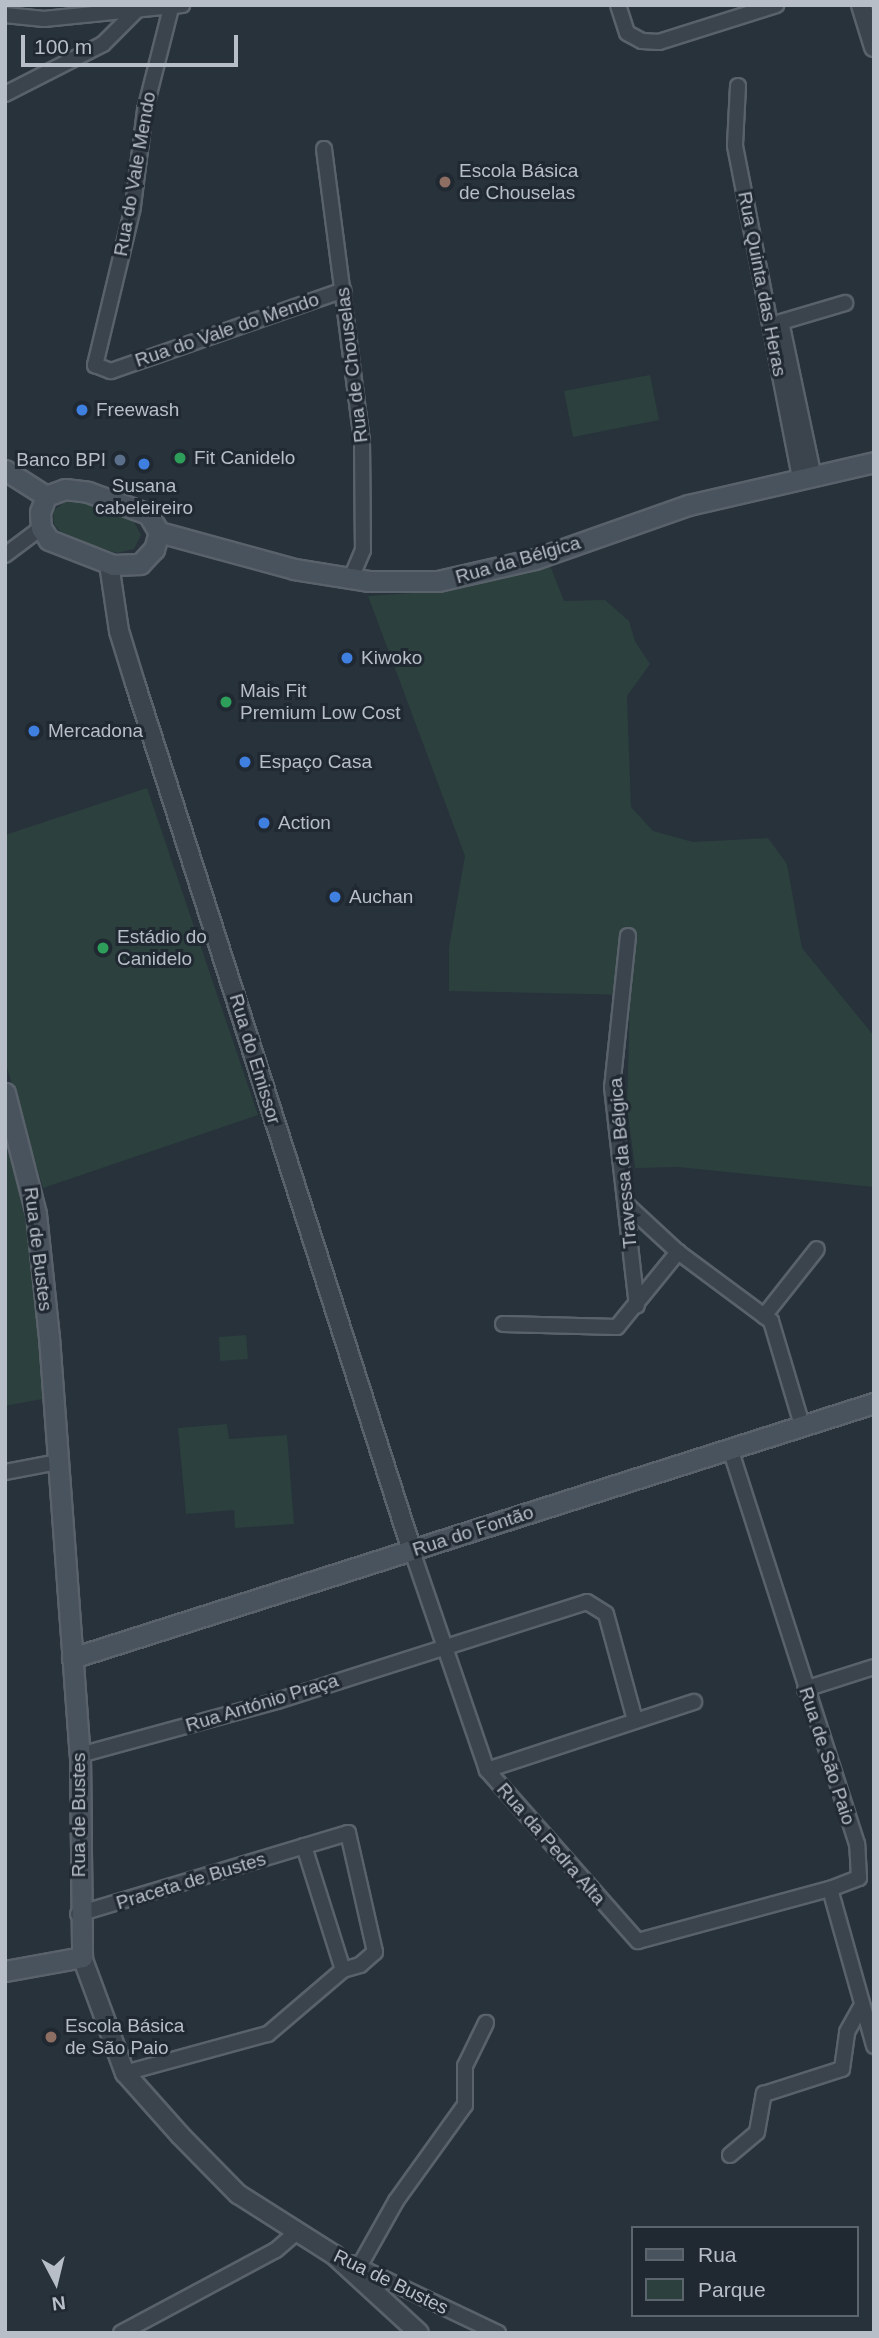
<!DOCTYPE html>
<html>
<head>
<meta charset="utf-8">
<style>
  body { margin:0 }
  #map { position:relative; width:879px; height:2338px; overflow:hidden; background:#27323b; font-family:Arial,sans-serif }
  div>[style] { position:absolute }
  .green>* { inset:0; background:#2c403e }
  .roads { filter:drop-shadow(2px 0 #59616a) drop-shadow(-2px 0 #59616a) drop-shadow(0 2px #59616a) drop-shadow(0 -2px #59616a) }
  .minor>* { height:14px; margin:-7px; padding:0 7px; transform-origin:7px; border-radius:7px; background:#3b434c }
  .tertiary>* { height:18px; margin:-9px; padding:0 9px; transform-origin:9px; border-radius:9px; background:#3b434c }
  .secondary>* { height:19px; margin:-9.5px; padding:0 9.5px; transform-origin:9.5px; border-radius:9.5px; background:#49535e }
  .dots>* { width:19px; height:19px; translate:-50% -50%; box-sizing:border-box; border:4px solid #202831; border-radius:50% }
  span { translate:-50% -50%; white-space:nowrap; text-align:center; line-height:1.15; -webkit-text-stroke:6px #202831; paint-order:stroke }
  .poi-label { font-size:19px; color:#b7bec7 }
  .left { translate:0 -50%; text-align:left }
  .right { translate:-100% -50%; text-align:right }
  .street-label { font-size:19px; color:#b7bec7 }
  .frame { position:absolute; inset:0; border:7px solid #b7bec7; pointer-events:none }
  .legend { position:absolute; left:631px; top:2226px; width:228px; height:91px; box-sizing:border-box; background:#202831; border:2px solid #5c646d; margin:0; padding:9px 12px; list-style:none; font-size:21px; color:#b7bec7 }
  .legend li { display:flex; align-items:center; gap:14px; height:35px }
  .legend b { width:35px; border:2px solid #5c646d }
  .north { position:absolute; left:21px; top:2247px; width:70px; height:70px; -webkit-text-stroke:5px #202831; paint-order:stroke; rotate:173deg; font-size:19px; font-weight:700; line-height:28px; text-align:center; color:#b7bec7 }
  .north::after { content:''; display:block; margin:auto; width:24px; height:32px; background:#b7bec7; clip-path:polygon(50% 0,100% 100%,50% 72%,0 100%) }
  .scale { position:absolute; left:21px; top:35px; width:217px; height:32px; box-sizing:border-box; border:4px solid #b7bec7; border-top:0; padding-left:9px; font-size:21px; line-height:24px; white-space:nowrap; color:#b7bec7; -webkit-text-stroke:5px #202831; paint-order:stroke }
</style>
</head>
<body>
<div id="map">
  <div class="green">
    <i style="clip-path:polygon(650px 375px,659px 420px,573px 437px,564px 391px)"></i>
    <i style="clip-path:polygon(70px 498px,132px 518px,141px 535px,134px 549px,117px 553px,63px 535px,54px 524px,53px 511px)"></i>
    <i style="clip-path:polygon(549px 563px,564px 601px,605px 600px,629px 621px,635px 641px,650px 664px,627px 696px,631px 807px,653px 831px,693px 842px,768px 838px,787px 864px,802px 948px,874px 1036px,874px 1187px,678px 1167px,635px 1168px,627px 1107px,630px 995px,449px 991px,449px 947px,465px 856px,368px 596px,428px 592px)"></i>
    <i style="clip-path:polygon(147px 788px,258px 1115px,43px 1188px,5px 1061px,5px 835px)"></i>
    <i style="clip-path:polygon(5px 1110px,33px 1191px,48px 1398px,5px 1406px)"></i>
    <i style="clip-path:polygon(246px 1335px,248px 1359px,220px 1361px,219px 1337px)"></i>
    <i style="clip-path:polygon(227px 1424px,229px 1439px,287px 1435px,294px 1524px,235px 1528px,234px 1510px,186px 1514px,178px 1428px)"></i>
  </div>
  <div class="roads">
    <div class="minor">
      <i style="left:618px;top:5px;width:29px;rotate:72deg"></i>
      <i style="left:627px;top:33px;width:17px;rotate:28deg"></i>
      <i style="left:642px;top:41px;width:17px;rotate:3deg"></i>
      <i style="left:659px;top:42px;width:123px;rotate:-17.5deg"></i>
      <i style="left:171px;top:8px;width:105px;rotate:104.3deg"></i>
      <i style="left:145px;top:110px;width:98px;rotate:97.1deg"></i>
      <i style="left:133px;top:207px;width:163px;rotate:103.5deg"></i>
      <i style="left:95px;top:365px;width:17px;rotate:21deg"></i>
      <i style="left:111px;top:371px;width:246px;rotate:-19.2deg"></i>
      <i style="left:5px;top:15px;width:39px;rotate:6deg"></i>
      <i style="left:44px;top:19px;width:139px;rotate:-5.8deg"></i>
      <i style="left:738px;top:86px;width:60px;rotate:92.9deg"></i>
      <i style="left:735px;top:146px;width:341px;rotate:78.9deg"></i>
      <i style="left:5px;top:94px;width:110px;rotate:-27deg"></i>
      <i style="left:103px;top:44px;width:49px;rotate:-45deg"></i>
      <i style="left:324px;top:149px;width:293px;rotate:82.6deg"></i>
      <i style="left:362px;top:440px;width:110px;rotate:89.5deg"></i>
      <i style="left:363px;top:550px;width:30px;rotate:113deg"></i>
      <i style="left:814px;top:478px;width:159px;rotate:-101.9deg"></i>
      <i style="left:781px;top:322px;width:67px;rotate:-16.5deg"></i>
      <i style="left:5px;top:555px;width:45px;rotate:-36.9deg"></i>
      <i style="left:628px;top:936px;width:152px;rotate:96deg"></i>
      <i style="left:612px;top:1087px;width:220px;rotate:83.5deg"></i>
      <i style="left:627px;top:1205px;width:69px;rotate:42.7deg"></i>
      <i style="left:678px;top:1252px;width:116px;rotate:36.6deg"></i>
      <i style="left:771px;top:1321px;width:109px;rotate:73.4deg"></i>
      <i style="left:764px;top:1316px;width:85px;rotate:-51.7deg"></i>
      <i style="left:503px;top:1324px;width:114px;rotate:1.5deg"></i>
      <i style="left:617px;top:1327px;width:97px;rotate:-50.9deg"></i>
      <i style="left:5px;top:1472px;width:54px;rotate:-10.7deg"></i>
      <i style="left:412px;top:1551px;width:231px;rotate:71.1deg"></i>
      <i style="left:487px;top:1770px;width:228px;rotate:48.6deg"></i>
      <i style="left:638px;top:1941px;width:199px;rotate:-15.2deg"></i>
      <i style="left:830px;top:1889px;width:31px;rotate:-21deg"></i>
      <i style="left:859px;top:1878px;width:34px;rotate:-93deg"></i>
      <i style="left:857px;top:1844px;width:415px;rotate:-107.8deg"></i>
      <i style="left:805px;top:1689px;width:72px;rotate:-17.7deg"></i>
      <i style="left:80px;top:1755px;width:204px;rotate:-15.3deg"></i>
      <i style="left:277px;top:1701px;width:325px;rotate:-17.7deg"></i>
      <i style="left:587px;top:1602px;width:22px;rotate:32deg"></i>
      <i style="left:606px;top:1614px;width:110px;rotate:74.7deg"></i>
      <i style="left:487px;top:1770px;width:218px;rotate:-18.2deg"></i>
      <i style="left:830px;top:1889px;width:163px;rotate:74.3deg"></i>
      <i style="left:78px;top:1914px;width:282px;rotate:-16.7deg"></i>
      <i style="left:348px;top:1833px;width:122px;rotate:77.2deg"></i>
      <i style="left:375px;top:1952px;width:20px;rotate:139deg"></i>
      <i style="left:360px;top:1965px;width:18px;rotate:164deg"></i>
      <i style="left:343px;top:1970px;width:130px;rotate:-107.5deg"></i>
      <i style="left:125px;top:2073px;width:148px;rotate:-15.3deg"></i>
      <i style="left:268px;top:2034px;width:99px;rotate:-40.5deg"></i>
      <i style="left:730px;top:2155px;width:35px;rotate:-40deg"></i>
      <i style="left:757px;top:2132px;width:39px;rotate:-80deg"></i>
      <i style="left:764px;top:2094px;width:82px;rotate:-17.8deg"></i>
      <i style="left:842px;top:2069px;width:37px;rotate:-82deg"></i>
      <i style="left:847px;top:2032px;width:31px;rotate:-61deg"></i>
      <i style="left:351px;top:2263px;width:163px;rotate:25.5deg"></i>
      <i style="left:359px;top:2267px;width:76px;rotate:-60.7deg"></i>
      <i style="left:396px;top:2201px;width:118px;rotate:-54.3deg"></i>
      <i style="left:465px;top:2105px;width:39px;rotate:-90deg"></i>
      <i style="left:465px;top:2066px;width:48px;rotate:-64deg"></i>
      <i style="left:121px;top:2333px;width:176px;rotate:-28.2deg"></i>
      <i style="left:276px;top:2250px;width:28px;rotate:-41deg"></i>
    </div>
    <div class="tertiary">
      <i style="left:861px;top:5px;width:44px;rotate:72.8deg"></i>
      <i style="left:109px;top:564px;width:68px;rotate:81.5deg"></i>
      <i style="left:119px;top:631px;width:54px;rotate:72.9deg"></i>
      <i style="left:135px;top:683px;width:911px;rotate:72.3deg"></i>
      <i style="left:82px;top:1957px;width:124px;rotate:69.7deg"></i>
      <i style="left:125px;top:2073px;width:83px;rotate:48.4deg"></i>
      <i style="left:180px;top:2135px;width:83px;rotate:45.5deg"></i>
      <i style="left:238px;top:2194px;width:114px;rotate:32.4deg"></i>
      <i style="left:334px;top:2255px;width:115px;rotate:42.5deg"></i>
    </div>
    <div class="secondary">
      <i style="left:5px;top:470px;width:49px;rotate:32.4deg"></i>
      <i style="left:65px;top:489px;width:23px;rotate:7deg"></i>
      <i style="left:88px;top:492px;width:64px;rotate:20.1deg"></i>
      <i style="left:148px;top:514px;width:21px;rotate:59deg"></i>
      <i style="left:159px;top:532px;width:18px;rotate:106deg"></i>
      <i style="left:154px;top:549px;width:21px;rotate:133deg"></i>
      <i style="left:140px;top:564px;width:27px;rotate:178deg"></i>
      <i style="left:113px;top:565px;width:69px;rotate:-158.7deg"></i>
      <i style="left:49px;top:540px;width:14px;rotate:-124deg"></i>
      <i style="left:41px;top:528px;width:16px;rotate:-94deg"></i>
      <i style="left:40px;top:512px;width:17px;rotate:-69deg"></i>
      <i style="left:46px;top:496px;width:20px;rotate:-20deg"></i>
      <i style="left:159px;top:532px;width:140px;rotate:15.3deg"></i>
      <i style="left:294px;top:569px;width:75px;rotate:9.2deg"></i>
      <i style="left:368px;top:581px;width:70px"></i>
      <i style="left:438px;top:581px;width:99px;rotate:-12.8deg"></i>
      <i style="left:535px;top:559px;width:162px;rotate:-19.4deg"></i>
      <i style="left:688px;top:505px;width:191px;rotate:-13deg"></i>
      <i style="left:5px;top:1093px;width:125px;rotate:75.6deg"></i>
      <i style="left:36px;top:1214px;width:124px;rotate:84deg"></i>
      <i style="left:49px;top:1337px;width:419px;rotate:85.8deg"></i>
      <i style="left:80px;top:1755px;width:202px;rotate:89.4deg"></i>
      <i style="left:82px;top:1957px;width:78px;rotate:169.7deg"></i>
      <i style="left:72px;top:1658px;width:842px;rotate:-17.64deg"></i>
    </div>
  </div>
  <div class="dots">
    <i style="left:445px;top:182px;background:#8d6e63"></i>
    <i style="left:82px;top:410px;background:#3f7fe0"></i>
    <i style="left:180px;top:458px;background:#2e9e5b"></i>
    <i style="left:120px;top:460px;background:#5c6f8a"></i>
    <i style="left:144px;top:464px;background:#3f7fe0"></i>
    <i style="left:347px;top:658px;background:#3f7fe0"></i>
    <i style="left:226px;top:702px;background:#2e9e5b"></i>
    <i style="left:34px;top:731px;background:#3f7fe0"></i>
    <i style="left:245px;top:762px;background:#3f7fe0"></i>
    <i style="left:264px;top:823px;background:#3f7fe0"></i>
    <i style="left:335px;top:897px;background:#3f7fe0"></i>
    <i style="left:103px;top:948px;background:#2e9e5b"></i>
    <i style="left:51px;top:2037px;background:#8d6e63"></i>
  </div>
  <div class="poi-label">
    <span class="left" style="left:459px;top:182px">Escola Básica<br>de Chouselas</span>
    <span class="left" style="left:96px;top:410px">Freewash</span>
    <span class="left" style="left:194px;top:458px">Fit Canidelo</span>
    <span class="right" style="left:106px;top:460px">Banco BPI</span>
    <span style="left:144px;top:497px">Susana<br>cabeleireiro</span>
    <span class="left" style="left:361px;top:658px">Kiwoko</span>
    <span class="left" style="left:240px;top:702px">Mais Fit<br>Premium Low Cost</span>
    <span class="left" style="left:48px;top:731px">Mercadona</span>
    <span class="left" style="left:259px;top:762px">Espaço Casa</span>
    <span class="left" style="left:278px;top:823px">Action</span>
    <span class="left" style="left:349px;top:897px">Auchan</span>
    <span class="left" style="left:117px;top:948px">Estádio do<br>Canidelo</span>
    <span class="left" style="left:65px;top:2037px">Escola Básica<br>de São Paio</span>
  </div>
  <div class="street-label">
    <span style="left:135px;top:174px;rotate:-80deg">Rua do Vale Mendo</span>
    <span style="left:762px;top:284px;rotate:79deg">Rua Quinta das Heras</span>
    <span style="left:227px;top:330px;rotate:-19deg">Rua do Vale do Mendo</span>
    <span style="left:352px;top:365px;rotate:-97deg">Rua de Chouselas</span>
    <span style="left:518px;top:560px;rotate:-16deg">Rua da Bélgica</span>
    <span style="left:255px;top:1059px;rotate:73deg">Rua do Emissor</span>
    <span style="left:623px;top:1163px;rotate:-95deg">Travessa da Bélgica</span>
    <span style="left:38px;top:1249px;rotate:83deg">Rua de Bustes</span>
    <span style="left:473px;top:1531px;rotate:-18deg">Rua do Fontão</span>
    <span style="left:262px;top:1703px;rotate:-17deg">Rua António Praça</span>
    <span style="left:827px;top:1756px;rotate:72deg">Rua de São Paio</span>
    <span style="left:79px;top:1815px;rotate:-90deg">Rua de Bustes</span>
    <span style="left:551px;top:1844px;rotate:49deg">Rua da Pedra Alta</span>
    <span style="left:191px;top:1881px;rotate:-17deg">Praceta de Bustes</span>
    <span style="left:391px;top:2282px;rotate:26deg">Rua de Bustes</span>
  </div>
  <div class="frame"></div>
  <ul class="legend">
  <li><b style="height:9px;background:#49535e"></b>Rua</li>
  <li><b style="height:19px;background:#2c403e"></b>Parque</li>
  </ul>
  <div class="north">N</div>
  <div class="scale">100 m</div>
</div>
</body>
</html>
